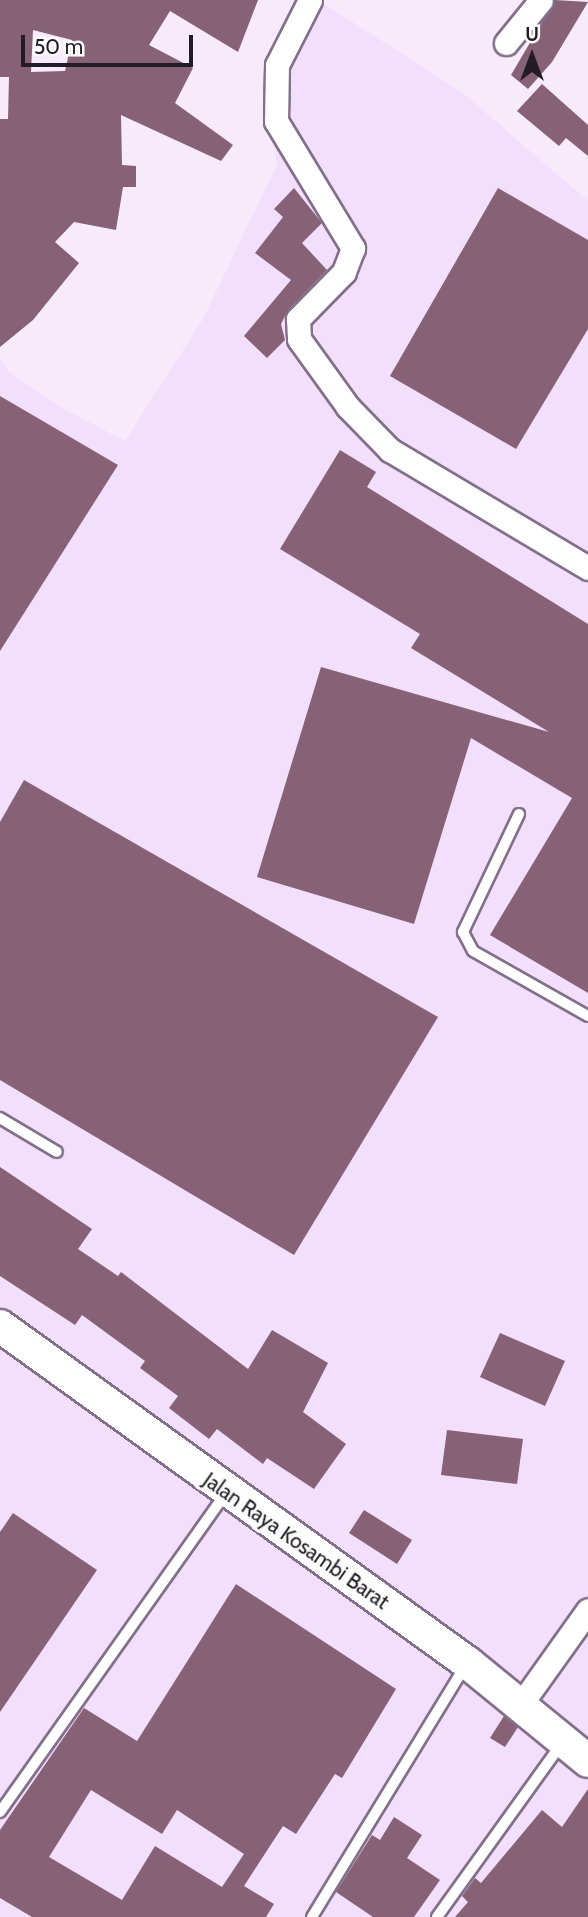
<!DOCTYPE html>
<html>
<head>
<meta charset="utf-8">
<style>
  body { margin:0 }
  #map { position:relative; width:588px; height:1917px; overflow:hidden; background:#f6eafb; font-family:Cabin,sans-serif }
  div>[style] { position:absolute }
  .built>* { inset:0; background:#f2dffb }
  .building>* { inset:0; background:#876176 }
  .roads { filter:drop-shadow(2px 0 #82708a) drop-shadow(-2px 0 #82708a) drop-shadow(0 2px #82708a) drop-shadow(0 -2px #82708a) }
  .service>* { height:10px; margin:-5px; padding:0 5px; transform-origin:5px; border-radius:5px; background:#fff }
  .minor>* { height:23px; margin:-11.5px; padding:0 11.5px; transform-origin:11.5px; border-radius:11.5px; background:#fff }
  .secondary>* { height:32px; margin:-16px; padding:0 16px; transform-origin:16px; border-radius:16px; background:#fff }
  span { translate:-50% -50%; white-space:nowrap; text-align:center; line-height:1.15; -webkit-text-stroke:6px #fcfcfc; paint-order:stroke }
  .street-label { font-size:21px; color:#231c26 }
  .north { position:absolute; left:497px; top:21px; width:70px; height:70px; -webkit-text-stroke:5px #fcfcfc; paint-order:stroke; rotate:0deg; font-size:19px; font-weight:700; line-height:28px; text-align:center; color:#231c26 }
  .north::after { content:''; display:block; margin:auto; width:24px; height:32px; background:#231c26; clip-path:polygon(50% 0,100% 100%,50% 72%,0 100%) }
  .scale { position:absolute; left:21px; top:35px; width:172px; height:32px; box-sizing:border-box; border:4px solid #231c26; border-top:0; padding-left:9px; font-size:21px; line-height:24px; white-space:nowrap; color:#231c26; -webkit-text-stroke:5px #fcfcfc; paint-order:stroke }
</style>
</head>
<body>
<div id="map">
  <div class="built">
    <i style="clip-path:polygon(318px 0,463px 93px,588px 201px,588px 1917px,0 1917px,0 357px,8px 371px,60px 407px,125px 441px,203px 319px,277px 165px,266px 76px)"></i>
  </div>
  <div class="building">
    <i style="clip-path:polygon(evenodd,0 0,258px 0,238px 52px,170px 11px,149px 45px,193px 68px,175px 103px,233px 145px,221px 161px,121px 115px,122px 165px,136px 166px,136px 187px,123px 187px,116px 230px,74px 222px,55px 242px,79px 263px,33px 320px,0 347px,0 119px,8px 119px,9px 77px,0 77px,0 0,33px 30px,72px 40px,65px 71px,31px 72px,33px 30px)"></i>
    <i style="clip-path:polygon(555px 0,588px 2px,552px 62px,528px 89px,511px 75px)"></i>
    <i style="clip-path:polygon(542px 84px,588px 125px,588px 156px,566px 138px,559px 146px,517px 111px)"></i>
    <i style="clip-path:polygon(294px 188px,322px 223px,302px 243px,327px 270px,288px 310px,281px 324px,285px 340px,267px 358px,244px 336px,291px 280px,255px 253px,283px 217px,274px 209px)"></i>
    <i style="clip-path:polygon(498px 188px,588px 240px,588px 329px,516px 449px,390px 376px)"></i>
    <i style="clip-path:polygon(0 396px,118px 465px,0 651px)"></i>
    <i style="clip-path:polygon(340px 450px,376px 472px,367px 487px,588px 624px,588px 993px,490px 935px,572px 798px,471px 738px,414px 924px,257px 877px,321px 667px,549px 732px,411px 648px,420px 634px,280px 549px)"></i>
    <i style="clip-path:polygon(24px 780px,438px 1017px,294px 1255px,0 1080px,0 822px)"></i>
    <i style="clip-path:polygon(0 1167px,92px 1229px,78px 1249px,118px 1276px,121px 1272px,248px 1369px,272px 1330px,328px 1363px,303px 1412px,346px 1444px,314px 1489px,267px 1458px,263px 1464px,217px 1429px,209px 1439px,169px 1408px,178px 1396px,140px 1368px,145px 1361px,82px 1315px,75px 1325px,0 1276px)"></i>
    <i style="clip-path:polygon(500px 1333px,565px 1361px,545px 1406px,480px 1377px)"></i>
    <i style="clip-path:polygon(447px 1430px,523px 1439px,517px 1484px,441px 1475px)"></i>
    <i style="clip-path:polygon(364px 1510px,412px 1540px,397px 1564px,349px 1533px)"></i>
    <i style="clip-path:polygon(13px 1513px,97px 1570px,0 1712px,0 1532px)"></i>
    <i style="clip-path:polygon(evenodd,236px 1584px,396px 1689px,342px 1778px,335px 1774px,296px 1834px,283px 1826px,244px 1886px,274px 1904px,266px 1917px,32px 1917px,0 1898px,0 1830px,84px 1708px,137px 1741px,236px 1584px,91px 1790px,162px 1834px,177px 1810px,244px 1854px,222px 1887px,155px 1846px,122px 1900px,49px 1857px,91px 1790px)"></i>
    <i style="clip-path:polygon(504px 1716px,518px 1727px,505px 1747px,490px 1738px)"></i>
    <i style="clip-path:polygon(588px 1789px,588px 1917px,455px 1917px,468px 1902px,462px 1896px,475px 1878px,481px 1883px,542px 1810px,562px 1827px)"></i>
    <i style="clip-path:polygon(394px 1817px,422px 1835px,407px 1858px,440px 1880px,414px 1917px,373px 1917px,336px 1892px,372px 1835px,380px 1840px)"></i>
  </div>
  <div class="roads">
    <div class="service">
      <i style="left:519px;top:814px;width:131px;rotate:115.4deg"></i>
      <i style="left:463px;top:932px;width:21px;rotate:62deg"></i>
      <i style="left:473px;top:951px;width:132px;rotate:29.5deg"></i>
      <i style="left:0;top:1118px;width:66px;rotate:30.8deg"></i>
      <i style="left:0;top:1812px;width:391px;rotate:-54.7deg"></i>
      <i style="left:312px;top:1917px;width:295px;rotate:-58.6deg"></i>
      <i style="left:437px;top:1917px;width:214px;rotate:-54.3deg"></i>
    </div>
    <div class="minor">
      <i style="left:310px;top:0;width:73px;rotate:116.9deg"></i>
      <i style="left:277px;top:65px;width:56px;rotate:91deg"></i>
      <i style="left:276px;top:121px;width:149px;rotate:58.8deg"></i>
      <i style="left:353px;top:248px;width:26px;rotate:111deg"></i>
      <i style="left:344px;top:272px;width:66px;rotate:134.4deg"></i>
      <i style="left:298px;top:319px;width:20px;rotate:87deg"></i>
      <i style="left:299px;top:339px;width:84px;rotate:54.2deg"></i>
      <i style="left:348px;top:407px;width:60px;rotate:45.7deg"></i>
      <i style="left:390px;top:450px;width:230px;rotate:30.8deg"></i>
      <i style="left:506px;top:43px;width:55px;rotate:-50.9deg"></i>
      <i style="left:521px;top:1704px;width:115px;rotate:-54.5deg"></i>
    </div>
    <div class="secondary">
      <i style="left:0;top:1326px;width:577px;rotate:35.76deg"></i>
      <i style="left:468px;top:1663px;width:155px;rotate:39.2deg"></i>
    </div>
  </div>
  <div class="street-label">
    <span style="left:296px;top:1541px;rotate:35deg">Jalan Raya Kosambi Barat</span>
  </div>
  <div class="north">U</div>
  <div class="scale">50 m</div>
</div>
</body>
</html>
